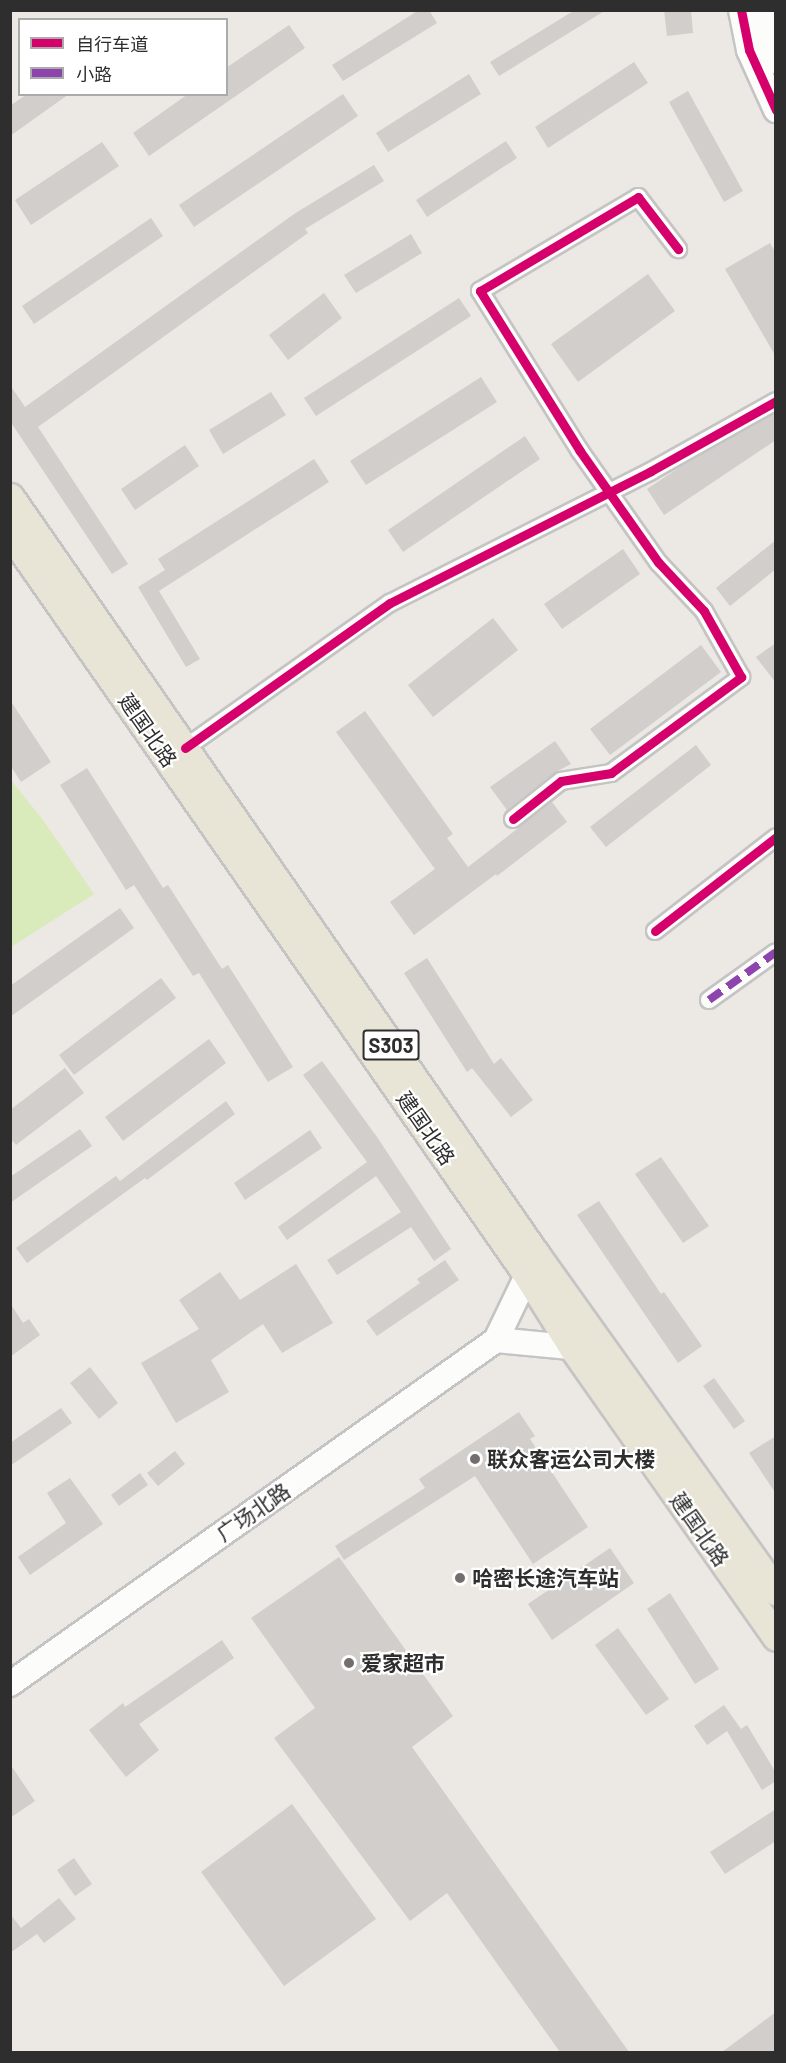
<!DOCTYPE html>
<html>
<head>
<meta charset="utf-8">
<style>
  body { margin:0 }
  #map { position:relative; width:786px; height:2063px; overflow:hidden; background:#ece8e4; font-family:Barlow,"Noto Sans SC",sans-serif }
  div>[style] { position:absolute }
  .pitch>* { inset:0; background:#d9eabb }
  .building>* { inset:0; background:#d1cecb }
  .roads { filter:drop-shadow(2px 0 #c5c4c5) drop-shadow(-2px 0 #c5c4c5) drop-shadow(0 2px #c5c4c5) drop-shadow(0 -2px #c5c4c5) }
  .street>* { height:16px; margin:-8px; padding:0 8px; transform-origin:8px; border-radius:8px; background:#fcfcfb }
  .secondary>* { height:24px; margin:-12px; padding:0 12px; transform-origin:12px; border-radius:12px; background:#fcfcfb }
  .primary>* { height:27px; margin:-13.5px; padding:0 13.5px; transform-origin:13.5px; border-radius:13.5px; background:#e8e4d6 }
  .quiet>* { height:8px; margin-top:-4px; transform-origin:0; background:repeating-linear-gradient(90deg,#8e44ad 0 15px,transparent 0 23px) }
  .cycleway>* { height:9px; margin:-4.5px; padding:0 4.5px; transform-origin:4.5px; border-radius:4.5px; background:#d6006c }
  .dots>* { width:16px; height:16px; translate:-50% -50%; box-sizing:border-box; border:3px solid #fff; border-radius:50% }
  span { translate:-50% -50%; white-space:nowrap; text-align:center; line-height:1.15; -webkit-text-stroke:4.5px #fff; paint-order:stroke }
  .shield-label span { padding:2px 4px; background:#fff; border:2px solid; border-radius:4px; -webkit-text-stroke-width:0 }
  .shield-label { font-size:20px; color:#2e2e2e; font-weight:700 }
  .street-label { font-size:21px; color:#2e2e2e }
  .poi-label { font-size:21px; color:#2e2e2e; font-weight:700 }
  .left { translate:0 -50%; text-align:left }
  .frame { position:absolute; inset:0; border:12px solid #2e2e2e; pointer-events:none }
  .legend { position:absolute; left:18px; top:18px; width:210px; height:78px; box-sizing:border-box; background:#fff; border:2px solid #ababab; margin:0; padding:8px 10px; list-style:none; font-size:18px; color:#2e2e2e }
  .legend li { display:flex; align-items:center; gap:12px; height:30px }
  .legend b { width:30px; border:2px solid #ababab }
</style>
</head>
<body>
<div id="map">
  <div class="pitch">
    <i style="clip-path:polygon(10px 779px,43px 820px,94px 894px,11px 947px)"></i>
  </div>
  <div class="building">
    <i style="clip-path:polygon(419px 10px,429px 10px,437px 23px,343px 81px,332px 65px)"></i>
    <i style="clip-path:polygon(575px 10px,606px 10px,499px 76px,490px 62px)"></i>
    <i style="clip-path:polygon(664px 10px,691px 10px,693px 33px,667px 36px)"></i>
    <i style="clip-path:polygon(289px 25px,305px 48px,149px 156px,133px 133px,188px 94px,226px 94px,226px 68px)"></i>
    <i style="clip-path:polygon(634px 62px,648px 83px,548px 148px,535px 127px)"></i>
    <i style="clip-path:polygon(469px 74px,481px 94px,388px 152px,376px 133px)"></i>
    <i style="clip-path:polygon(688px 91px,743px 191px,724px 202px,669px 102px)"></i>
    <i style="clip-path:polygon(27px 94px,69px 94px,10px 136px,10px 106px)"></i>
    <i style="clip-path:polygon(343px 94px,358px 116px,194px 227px,179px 205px)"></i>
    <i style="clip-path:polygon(506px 141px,517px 158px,427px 217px,416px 200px)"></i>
    <i style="clip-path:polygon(102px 142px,119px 166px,31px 225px,15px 200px)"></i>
    <i style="clip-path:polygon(374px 165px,384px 181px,305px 229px,308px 233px,38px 427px,128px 564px,112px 574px,10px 421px,10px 385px,25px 407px,294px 214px)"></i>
    <i style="clip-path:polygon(151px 218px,163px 236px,34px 324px,22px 306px)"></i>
    <i style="clip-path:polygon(411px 234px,422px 253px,356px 293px,344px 275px)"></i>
    <i style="clip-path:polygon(770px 243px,776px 253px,776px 357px,725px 269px)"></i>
    <i style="clip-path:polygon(648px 274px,675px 311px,578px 382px,551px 344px)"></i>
    <i style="clip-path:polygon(324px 293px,342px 318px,288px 360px,269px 335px)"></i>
    <i style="clip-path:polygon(459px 298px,471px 316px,316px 416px,304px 398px)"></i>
    <i style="clip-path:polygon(481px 377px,497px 402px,366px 485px,350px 461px)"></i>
    <i style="clip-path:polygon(271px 392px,286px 415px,223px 454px,209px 430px)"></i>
    <i style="clip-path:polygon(776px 413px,776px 440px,664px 515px,647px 489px,680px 467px)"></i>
    <i style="clip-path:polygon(525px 436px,540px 459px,403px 552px,388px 530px)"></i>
    <i style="clip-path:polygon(185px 445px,199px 466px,135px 510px,121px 489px)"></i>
    <i style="clip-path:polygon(314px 459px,329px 482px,159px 591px,200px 659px,186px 667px,138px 587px,165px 570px,158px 559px)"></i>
    <i style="clip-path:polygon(776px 540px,776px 569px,730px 606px,716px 588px)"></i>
    <i style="clip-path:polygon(623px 549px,640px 574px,562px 629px,544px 604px)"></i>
    <i style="clip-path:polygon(493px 618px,518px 650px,433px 717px,408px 685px)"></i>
    <i style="clip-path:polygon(776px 643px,776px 683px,756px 657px)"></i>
    <i style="clip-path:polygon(701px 645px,721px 672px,610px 755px,590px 729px)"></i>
    <i style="clip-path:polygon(10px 700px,51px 762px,21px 782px,10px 765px)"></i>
    <i style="clip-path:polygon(365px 711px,453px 834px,447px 838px,468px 867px,552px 802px,567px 822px,497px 876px,496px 874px,414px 935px,390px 902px,435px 869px,336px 732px)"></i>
    <i style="clip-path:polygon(555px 741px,571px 764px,554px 773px,507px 810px,490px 787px)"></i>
    <i style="clip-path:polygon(696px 745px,711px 765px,606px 847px,590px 827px)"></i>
    <i style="clip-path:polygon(87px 768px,163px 888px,168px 885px,222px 969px,228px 965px,293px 1067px,268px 1082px,199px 973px,193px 976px,134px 885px,126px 890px,60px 785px)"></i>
    <i style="clip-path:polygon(120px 908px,134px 928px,10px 1017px,10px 986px)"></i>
    <i style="clip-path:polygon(427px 958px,494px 1064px,501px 1058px,533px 1100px,511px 1117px,472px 1068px,467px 1072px,404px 973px)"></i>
    <i style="clip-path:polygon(161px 978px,176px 998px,74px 1075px,59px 1055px)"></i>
    <i style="clip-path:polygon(209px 1039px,226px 1063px,123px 1141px,105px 1117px)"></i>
    <i style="clip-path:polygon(322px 1061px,377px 1137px,451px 1249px,434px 1261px,411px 1227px,337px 1275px,327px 1260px,401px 1212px,376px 1176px,287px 1240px,278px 1227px,367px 1162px,303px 1075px)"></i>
    <i style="clip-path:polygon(65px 1068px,84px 1093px,16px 1145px,10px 1138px,10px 1110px)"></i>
    <i style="clip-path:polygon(226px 1101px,235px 1114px,147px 1180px,145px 1178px,27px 1263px,16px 1248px,116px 1176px,120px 1181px)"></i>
    <i style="clip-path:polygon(80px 1129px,92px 1146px,10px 1203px,10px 1177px)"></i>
    <i style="clip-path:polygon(310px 1130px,322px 1148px,245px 1200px,234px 1183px)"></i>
    <i style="clip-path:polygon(661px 1157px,709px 1226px,683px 1243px,635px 1174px)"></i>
    <i style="clip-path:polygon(599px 1201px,661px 1294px,664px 1292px,702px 1346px,678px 1363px,577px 1215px)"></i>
    <i style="clip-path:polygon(445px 1260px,459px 1280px,377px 1336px,366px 1321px,420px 1283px,417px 1279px)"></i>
    <i style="clip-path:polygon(296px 1264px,333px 1323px,282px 1353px,263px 1324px,211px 1360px,229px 1392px,176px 1423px,141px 1363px,199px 1329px,179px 1300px,220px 1272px,240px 1300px)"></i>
    <i style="clip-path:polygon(10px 1303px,23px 1323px,29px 1319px,40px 1335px,10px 1357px)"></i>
    <i style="clip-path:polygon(90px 1367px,118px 1403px,99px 1419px,70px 1383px)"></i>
    <i style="clip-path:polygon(714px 1378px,745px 1421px,734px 1429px,703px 1386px)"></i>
    <i style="clip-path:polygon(61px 1408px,72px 1423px,10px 1466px,10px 1443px)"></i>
    <i style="clip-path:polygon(519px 1412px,535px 1436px,530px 1439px,588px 1527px,533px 1564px,475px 1476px,344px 1560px,335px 1546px,425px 1488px,419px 1479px)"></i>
    <i style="clip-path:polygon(776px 1436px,776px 1494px,749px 1453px)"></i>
    <i style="clip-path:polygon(175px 1451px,185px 1464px,158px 1486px,147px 1473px)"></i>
    <i style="clip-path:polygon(140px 1473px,148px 1485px,119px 1506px,111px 1495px)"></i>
    <i style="clip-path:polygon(70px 1478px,103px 1524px,30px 1575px,18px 1557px,66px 1523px,47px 1493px)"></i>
    <i style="clip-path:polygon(610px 1548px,634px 1583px,552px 1640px,528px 1604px)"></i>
    <i style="clip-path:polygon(339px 1557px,453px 1716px,412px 1747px,629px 2052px,560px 2052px,447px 1893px,410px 1921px,274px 1738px,315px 1708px,251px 1618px)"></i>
    <i style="clip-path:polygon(670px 1593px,719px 1669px,695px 1684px,647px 1609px)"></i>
    <i style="clip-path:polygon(618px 1628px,669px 1699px,646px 1715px,595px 1645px)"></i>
    <i style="clip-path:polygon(222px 1640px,234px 1658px,139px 1724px,159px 1750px,126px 1777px,89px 1730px,123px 1703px,125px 1707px)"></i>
    <i style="clip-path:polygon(724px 1705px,741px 1729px,747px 1725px,776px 1773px,776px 1781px,762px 1790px,727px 1731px,707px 1745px,694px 1726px)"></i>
    <i style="clip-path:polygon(10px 1764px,35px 1801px,10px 1818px)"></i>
    <i style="clip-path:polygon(292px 1804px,376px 1919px,284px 1986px,201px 1872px)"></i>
    <i style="clip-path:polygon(776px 1809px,776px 1841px,725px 1874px,710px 1852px)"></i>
    <i style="clip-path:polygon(74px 1858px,92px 1884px,75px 1896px,57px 1870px)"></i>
    <i style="clip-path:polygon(59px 1898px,76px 1919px,44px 1943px,37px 1934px,10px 1953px,10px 1914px,21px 1928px)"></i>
    <i style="clip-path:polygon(776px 2012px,776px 2052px,722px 2052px)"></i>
  </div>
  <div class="roads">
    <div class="street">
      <i style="left:185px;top:748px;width:251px;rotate:-35.3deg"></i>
      <i style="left:390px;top:603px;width:292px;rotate:-26.8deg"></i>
      <i style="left:651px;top:471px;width:143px;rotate:-29.2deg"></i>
      <i style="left:513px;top:819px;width:61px;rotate:-38.4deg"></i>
      <i style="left:561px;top:781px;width:51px;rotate:-9.1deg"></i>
      <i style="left:611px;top:773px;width:162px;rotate:-36.4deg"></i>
      <i style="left:741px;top:677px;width:76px;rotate:-119.3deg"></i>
      <i style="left:704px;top:611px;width:67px;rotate:-133.2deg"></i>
      <i style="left:658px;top:562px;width:136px;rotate:-125.1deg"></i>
      <i style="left:580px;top:451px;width:189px;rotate:-122deg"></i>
      <i style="left:480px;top:291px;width:184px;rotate:-30.7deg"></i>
      <i style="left:638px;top:197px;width:66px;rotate:52.4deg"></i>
      <i style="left:655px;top:931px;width:153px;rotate:-37.8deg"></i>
      <i style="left:709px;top:1000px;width:82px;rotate:-35.6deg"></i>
    </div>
    <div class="secondary">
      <i style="left:741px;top:10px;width:41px;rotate:78.7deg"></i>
      <i style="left:749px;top:50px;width:66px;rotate:65.8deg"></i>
      <i style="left:762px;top:10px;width:32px;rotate:79deg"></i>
      <i style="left:768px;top:41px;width:22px;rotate:68deg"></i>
      <i style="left:496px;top:1340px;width:93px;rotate:5.5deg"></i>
      <i style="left:496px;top:1340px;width:88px;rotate:-64.3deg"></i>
      <i style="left:10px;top:1684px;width:595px;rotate:-35.29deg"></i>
    </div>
    <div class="primary">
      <i style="left:10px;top:497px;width:924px;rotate:55.23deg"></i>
      <i style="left:537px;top:1256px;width:412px;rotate:54.5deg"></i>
      <i style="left:10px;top:533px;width:902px;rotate:55.11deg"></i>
      <i style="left:526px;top:1273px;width:89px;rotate:57.9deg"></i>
      <i style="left:573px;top:1348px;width:353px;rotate:54.9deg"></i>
    </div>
  </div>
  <div class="quiet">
    <i style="left:709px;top:1000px;width:82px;rotate:-35.6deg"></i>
  </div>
  <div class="cycleway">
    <i style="left:741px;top:10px;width:41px;rotate:78.7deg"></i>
    <i style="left:749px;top:50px;width:66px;rotate:65.8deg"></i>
    <i style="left:185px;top:748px;width:251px;rotate:-35.3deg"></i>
    <i style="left:390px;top:603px;width:292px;rotate:-26.8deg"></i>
    <i style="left:651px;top:471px;width:143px;rotate:-29.2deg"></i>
    <i style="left:513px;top:819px;width:61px;rotate:-38.4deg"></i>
    <i style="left:561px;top:781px;width:51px;rotate:-9.1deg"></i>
    <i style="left:611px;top:773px;width:162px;rotate:-36.4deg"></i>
    <i style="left:741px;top:677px;width:76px;rotate:-119.3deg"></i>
    <i style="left:704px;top:611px;width:67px;rotate:-133.2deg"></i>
    <i style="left:658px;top:562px;width:136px;rotate:-125.1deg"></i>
    <i style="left:580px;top:451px;width:189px;rotate:-122deg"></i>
    <i style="left:480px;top:291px;width:184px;rotate:-30.7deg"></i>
    <i style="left:638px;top:197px;width:66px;rotate:52.4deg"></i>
    <i style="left:655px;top:931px;width:153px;rotate:-37.8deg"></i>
  </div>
  <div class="dots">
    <i style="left:475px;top:1459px;background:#706f6e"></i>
    <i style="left:460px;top:1578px;background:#706f6e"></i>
    <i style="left:349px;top:1663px;background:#706f6e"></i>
  </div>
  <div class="shield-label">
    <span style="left:391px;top:1045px">S303</span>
  </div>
  <div class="street-label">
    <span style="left:148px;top:730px;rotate:55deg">建国北路</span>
    <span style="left:426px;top:1128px;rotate:55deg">建国北路</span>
    <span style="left:253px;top:1512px;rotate:-35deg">广场北路</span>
    <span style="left:700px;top:1529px;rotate:55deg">建国北路</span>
  </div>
  <div class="poi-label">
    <span class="left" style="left:487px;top:1459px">联众客运公司大楼</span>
    <span class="left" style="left:472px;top:1578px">哈密长途汽车站</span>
    <span class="left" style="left:361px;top:1663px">爱家超市</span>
  </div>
  <div class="frame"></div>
  <ul class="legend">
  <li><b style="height:8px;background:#d6006c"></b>自行车道</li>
  <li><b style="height:8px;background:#8e44ad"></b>小路</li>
  </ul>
</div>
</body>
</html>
